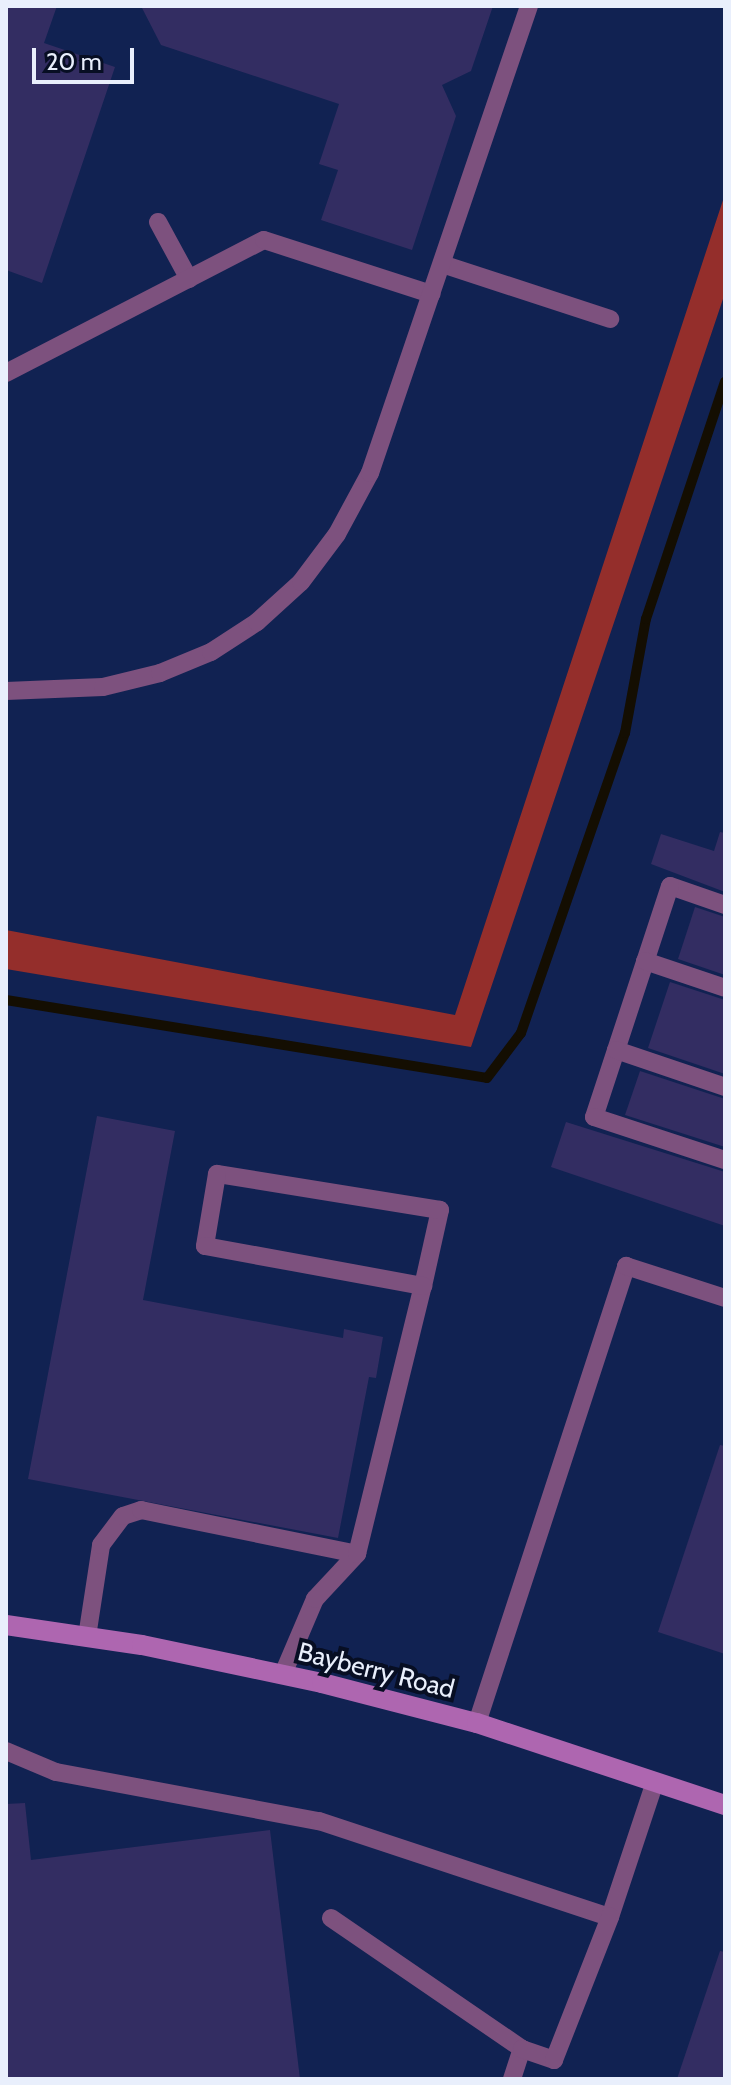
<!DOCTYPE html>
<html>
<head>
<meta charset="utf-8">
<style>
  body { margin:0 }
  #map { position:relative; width:731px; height:2085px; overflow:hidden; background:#112252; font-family:Cabin,sans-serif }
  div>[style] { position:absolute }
  .forest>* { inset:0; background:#942e2b }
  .stream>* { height:10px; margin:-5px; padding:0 5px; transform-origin:5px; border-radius:5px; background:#140e02 }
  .building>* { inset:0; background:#332d62 }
  .lane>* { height:18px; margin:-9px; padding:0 9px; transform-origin:9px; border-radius:9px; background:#7d517e }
  .secondary>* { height:20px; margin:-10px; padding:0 10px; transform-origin:10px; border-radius:10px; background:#ae66b0 }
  span { translate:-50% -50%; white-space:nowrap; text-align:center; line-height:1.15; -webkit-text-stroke:8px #070e23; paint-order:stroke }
  .street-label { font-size:26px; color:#e9effc }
  .frame { position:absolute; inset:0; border:8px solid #e9effc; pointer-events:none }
  .scale { position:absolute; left:32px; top:48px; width:102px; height:36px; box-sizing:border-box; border:4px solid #e9effc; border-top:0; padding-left:10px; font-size:24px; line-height:28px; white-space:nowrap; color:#e9effc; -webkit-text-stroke:6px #070e23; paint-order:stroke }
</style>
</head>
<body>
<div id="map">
  <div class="forest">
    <i style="clip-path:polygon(725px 194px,725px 293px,471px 1047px,6px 969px,6px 930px,455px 1015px)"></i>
  </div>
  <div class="stream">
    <i style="left:6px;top:1000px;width:487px;rotate:9.2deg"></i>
    <i style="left:487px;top:1078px;width:56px;rotate:-52.9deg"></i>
    <i style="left:521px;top:1033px;width:318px;rotate:-70.9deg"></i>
    <i style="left:625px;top:733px;width:116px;rotate:-79.6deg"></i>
    <i style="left:646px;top:619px;width:250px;rotate:-71.6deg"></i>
  </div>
  <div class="building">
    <i style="clip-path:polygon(6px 6px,57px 6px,44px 43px,115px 67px,42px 283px,6px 270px)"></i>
    <i style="clip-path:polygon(141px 6px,493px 6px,471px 71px,442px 85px,456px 116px,412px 250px,321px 220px,338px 170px,319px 164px,339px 104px,161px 45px)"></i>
    <i style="clip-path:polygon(720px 832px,725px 833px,725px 892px,651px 864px,661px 834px,714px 851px)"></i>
    <i style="clip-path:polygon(695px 907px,725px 917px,725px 975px,678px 959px)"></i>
    <i style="clip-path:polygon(670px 982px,725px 1000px,725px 1074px,648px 1048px)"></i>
    <i style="clip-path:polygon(640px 1071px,725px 1099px,725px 1147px,625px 1115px)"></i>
    <i style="clip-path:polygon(97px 1116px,175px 1131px,143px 1300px,343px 1338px,344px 1329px,383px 1337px,376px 1378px,369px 1377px,338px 1538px,28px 1479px)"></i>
    <i style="clip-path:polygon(566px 1122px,725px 1172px,725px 1226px,551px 1167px)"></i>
    <i style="clip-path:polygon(720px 1445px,725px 1446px,725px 1654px,658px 1632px)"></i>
    <i style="clip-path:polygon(25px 1803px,31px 1860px,270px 1830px,300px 2079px,6px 2079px,6px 1804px)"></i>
    <i style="clip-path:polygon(720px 1951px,725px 1952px,725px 2079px,677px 2079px)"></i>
  </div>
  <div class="lane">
    <i style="left:158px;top:222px;width:65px;rotate:61.5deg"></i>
    <i style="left:442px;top:264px;width:177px;rotate:18.1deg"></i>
    <i style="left:6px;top:373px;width:290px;rotate:-27.3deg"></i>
    <i style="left:264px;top:240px;width:176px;rotate:17.9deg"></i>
    <i style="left:6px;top:691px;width:97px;rotate:-2.4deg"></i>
    <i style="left:103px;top:687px;width:59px;rotate:-13.8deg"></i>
    <i style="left:160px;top:673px;width:55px;rotate:-22.4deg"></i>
    <i style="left:211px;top:652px;width:55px;rotate:-33.1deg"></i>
    <i style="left:257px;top:622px;width:59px;rotate:-42.3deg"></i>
    <i style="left:301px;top:582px;width:60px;rotate:-53.1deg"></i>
    <i style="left:337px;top:534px;width:69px;rotate:-61.6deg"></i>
    <i style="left:370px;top:473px;width:493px;rotate:-71.2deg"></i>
    <i style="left:725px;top:905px;width:58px;rotate:-160.9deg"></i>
    <i style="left:670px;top:886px;width:243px;rotate:108.2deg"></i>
    <i style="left:594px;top:1117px;width:138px;rotate:18.2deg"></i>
    <i style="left:645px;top:961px;width:84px;rotate:18.6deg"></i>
    <i style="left:616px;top:1050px;width:115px;rotate:18.7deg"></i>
    <i style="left:87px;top:1637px;width:93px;rotate:-81.3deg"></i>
    <i style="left:101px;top:1545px;width:36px;rotate:-53deg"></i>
    <i style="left:123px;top:1516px;width:19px;rotate:-18deg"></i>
    <i style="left:141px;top:1510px;width:220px;rotate:11.5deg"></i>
    <i style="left:283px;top:1674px;width:82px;rotate:-66.9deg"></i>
    <i style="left:315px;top:1599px;width:62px;rotate:-47deg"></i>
    <i style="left:357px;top:1554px;width:276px;rotate:-76.2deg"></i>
    <i style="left:423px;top:1286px;width:78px;rotate:-77.4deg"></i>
    <i style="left:440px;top:1210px;width:226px;rotate:-170.8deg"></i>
    <i style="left:217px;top:1174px;width:73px;rotate:99.5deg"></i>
    <i style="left:205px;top:1246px;width:222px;rotate:10.4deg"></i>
    <i style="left:477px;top:1723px;width:481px;rotate:-71.9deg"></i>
    <i style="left:626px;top:1266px;width:104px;rotate:17.9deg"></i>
    <i style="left:6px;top:1751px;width:54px;rotate:22.8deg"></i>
    <i style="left:56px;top:1772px;width:268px;rotate:10.6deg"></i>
    <i style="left:319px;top:1821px;width:306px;rotate:18.3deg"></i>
    <i style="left:610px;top:1917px;width:142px;rotate:-71.6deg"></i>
    <i style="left:331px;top:1918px;width:232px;rotate:34.4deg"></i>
    <i style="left:512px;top:2079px;width:32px;rotate:-72deg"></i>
    <i style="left:522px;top:2049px;width:34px;rotate:19deg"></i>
    <i style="left:554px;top:2060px;width:154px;rotate:-68.6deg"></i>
  </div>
  <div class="secondary">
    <i style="left:6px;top:1625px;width:137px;rotate:8.4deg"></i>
    <i style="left:142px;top:1645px;width:184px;rotate:11.9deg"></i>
    <i style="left:322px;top:1683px;width:160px;rotate:14.5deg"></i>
    <i style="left:477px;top:1723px;width:261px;rotate:18.3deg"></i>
  </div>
  <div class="street-label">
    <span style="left:376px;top:1671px;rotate:14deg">Bayberry Road</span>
  </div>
  <div class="frame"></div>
  <div class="scale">20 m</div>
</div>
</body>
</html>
